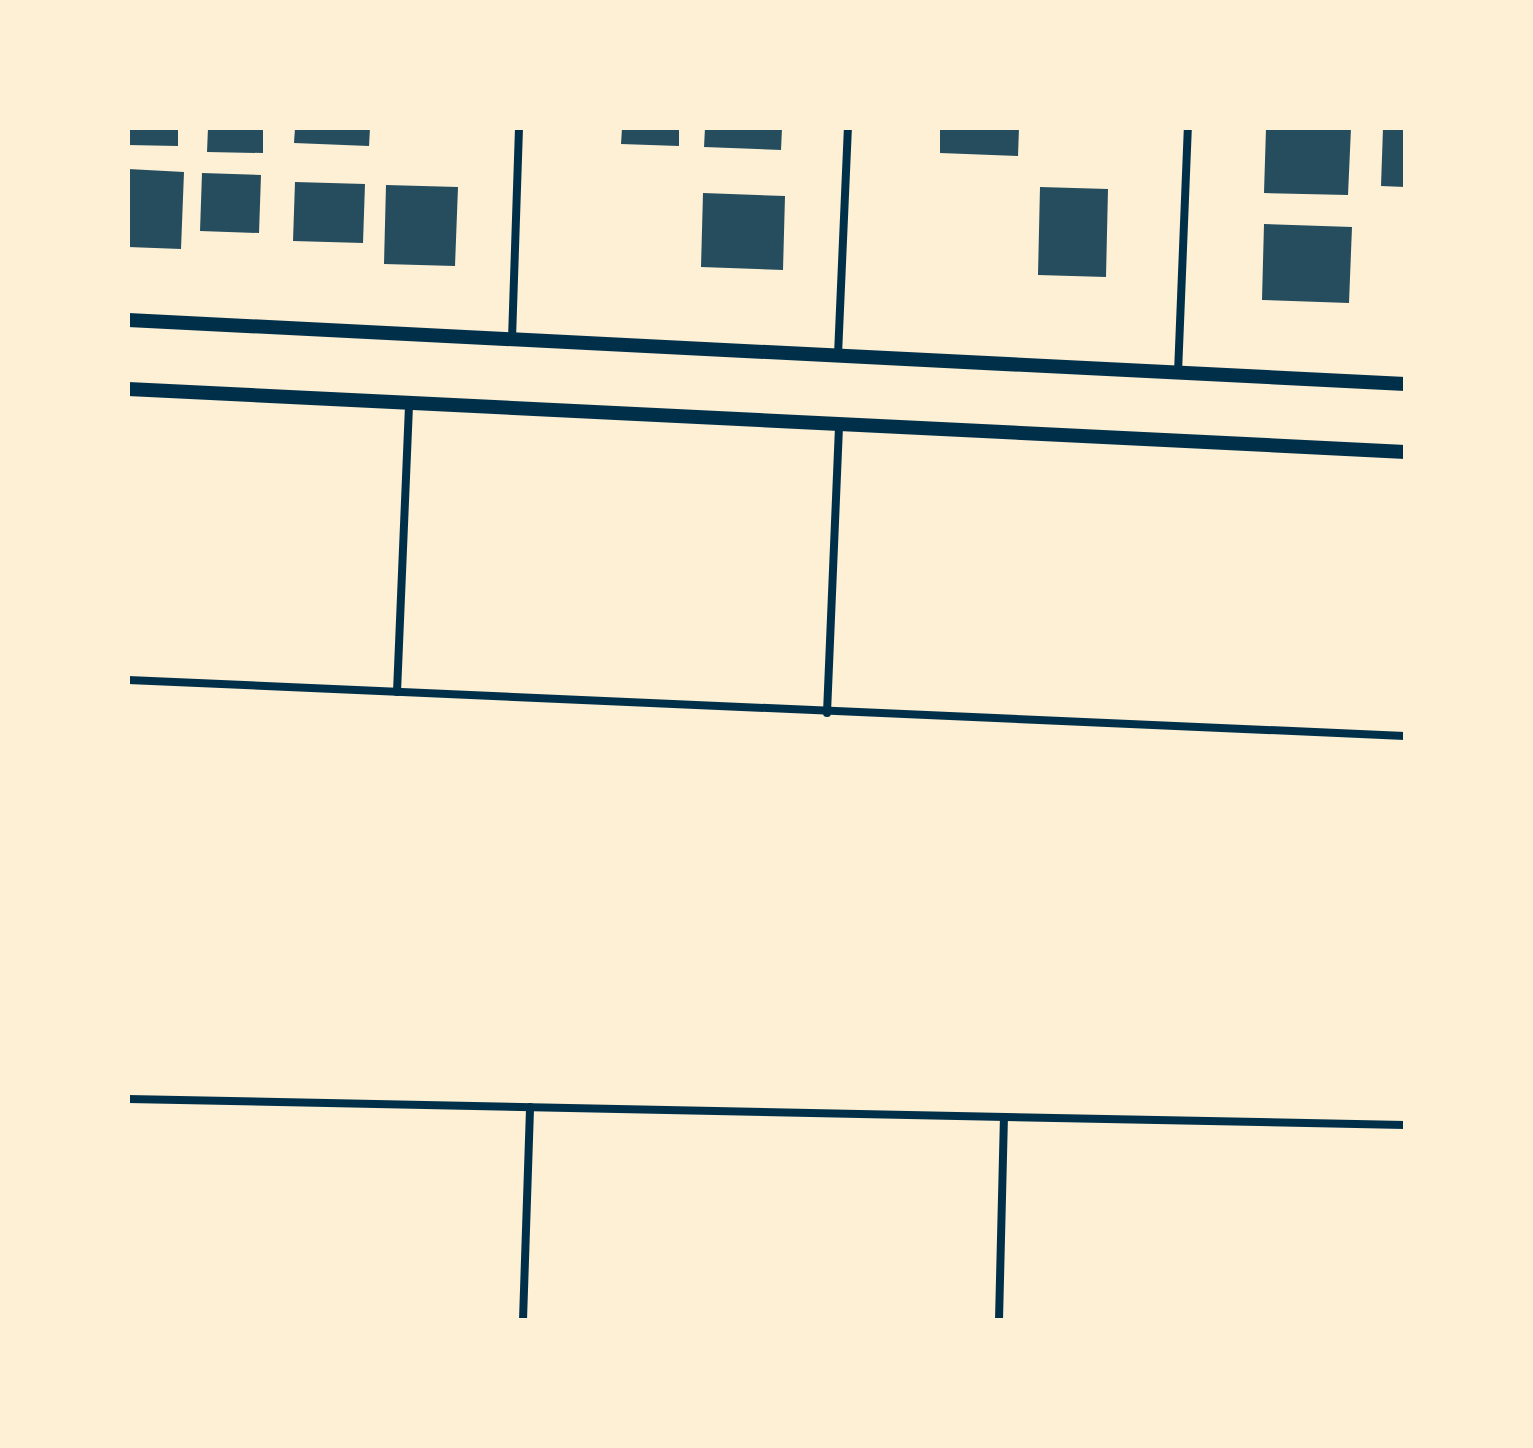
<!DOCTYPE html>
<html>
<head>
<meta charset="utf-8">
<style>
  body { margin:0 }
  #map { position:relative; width:1533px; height:1448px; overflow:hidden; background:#fdf0d5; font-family:Manrope,sans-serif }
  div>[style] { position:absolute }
  .building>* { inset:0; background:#264d5e }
  .minor>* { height:8px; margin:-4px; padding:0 4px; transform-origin:4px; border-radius:4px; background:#003049 }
  .tertiary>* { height:14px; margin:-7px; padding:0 7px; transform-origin:7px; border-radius:7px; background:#003049 }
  span { translate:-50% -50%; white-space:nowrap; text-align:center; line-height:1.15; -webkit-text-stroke:8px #fdf0d5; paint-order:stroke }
  .frame { position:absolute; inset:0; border:130px solid #fdf0d5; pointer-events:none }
</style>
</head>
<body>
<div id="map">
  <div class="building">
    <i style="clip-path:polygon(128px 128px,178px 128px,178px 146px,128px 145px)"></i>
    <i style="clip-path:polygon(208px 128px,263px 128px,263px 153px,207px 152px)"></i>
    <i style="clip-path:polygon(295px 128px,370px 128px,369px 146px,294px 143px)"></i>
    <i style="clip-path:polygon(622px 128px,679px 128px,679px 146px,621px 144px)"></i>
    <i style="clip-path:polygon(705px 128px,782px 128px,781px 150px,704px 147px)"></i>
    <i style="clip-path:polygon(940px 128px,1019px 128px,1018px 156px,940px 153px)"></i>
    <i style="clip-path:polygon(1266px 128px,1351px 128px,1348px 195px,1264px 193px)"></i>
    <i style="clip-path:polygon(1383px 128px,1405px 128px,1405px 187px,1381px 186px)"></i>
    <i style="clip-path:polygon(128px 169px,184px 172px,181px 249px,128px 247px)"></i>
    <i style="clip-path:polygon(202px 173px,261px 175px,259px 233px,200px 231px)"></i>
    <i style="clip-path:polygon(295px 182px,365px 184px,363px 243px,293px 241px)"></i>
    <i style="clip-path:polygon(386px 185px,458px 187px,455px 266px,384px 264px)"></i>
    <i style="clip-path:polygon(1040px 187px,1108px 189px,1106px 277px,1038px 275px)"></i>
    <i style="clip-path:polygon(703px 193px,785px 196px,783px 270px,701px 267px)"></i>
    <i style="clip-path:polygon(1264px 224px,1352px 227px,1349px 303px,1262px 300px)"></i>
  </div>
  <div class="minor">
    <i style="left:512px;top:339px;width:211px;rotate:-88.1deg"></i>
    <i style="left:838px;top:355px;width:227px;rotate:-87.5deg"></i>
    <i style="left:1178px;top:373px;width:245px;rotate:-87.7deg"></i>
    <i style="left:128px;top:680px;width:1278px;rotate:2.51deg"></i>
    <i style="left:397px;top:692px;width:289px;rotate:-87.6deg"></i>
    <i style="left:827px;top:713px;width:291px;rotate:-87.6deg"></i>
    <i style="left:128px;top:1099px;width:1277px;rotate:1.17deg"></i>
    <i style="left:523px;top:1320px;width:213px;rotate:-88.1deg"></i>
    <i style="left:999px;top:1320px;width:203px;rotate:-88.6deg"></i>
  </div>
  <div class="tertiary">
    <i style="left:128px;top:320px;width:1279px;rotate:2.87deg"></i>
    <i style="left:128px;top:389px;width:1279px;rotate:2.82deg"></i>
  </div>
  <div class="frame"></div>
</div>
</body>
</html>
